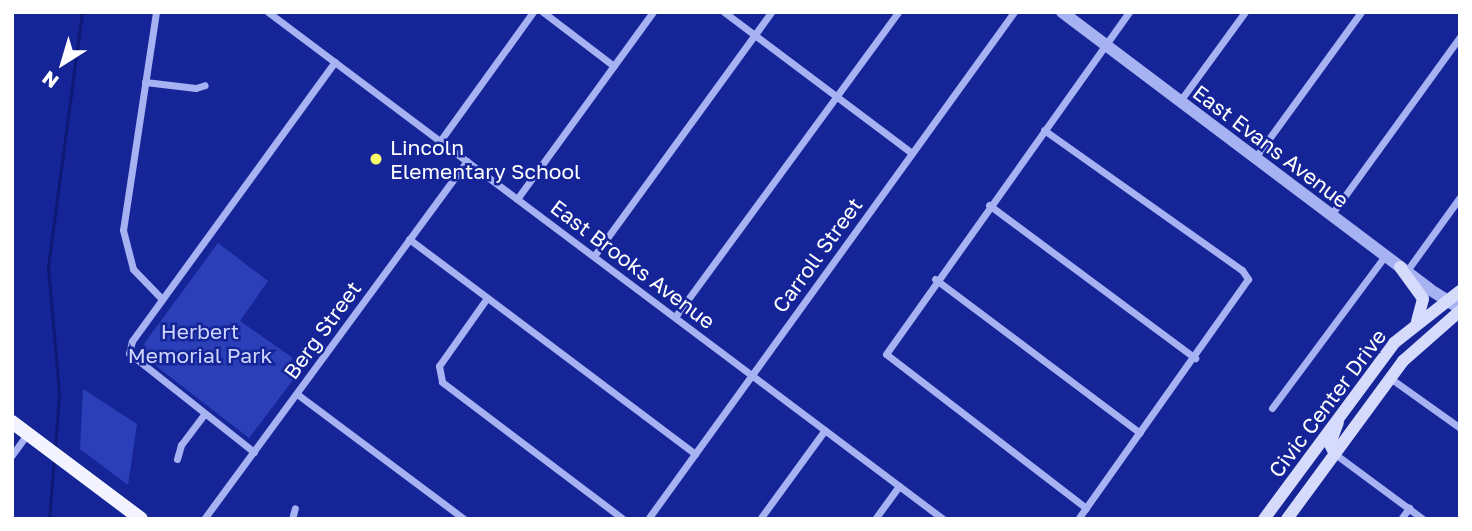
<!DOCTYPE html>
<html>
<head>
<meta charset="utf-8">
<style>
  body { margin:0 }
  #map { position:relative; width:1472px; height:531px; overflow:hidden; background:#152598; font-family:"Golos Text",sans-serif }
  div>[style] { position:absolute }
  .green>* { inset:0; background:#2b3fb8 }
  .stream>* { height:2.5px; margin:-1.25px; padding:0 1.25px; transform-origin:1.25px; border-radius:1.25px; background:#0d1974 }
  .minor>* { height:7px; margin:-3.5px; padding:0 3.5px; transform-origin:3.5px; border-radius:3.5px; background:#a7b2f2 }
  .tertiary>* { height:12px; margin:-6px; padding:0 6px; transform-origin:6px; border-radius:6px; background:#a7b2f2 }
  .secondary>* { height:12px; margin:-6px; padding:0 6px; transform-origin:6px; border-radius:6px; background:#d6dbfc }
  .primary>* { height:14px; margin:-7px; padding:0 7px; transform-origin:7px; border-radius:7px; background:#f3f4ff }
  .dots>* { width:19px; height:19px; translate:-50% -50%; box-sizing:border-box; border:4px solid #152598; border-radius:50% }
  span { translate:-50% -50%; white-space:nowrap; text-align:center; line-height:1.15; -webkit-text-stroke:5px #152598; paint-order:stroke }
  .street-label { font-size:21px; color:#fff }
  .poi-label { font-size:21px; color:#fff }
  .left { translate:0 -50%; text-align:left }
  .park-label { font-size:21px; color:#cfd6fd }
  .frame { position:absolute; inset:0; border:14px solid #fff; pointer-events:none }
  .north { position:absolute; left:28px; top:28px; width:70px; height:70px; -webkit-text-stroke:5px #152598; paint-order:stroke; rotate:217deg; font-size:19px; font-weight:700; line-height:28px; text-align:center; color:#fff }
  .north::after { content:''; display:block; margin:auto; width:24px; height:32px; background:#fff; clip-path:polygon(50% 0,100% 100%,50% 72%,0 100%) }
</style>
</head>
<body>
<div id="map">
  <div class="green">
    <i style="clip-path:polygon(218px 243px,268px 281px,240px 321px,293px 358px,283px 372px,293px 380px,249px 438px,138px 352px)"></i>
    <i style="clip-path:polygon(83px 389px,137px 424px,128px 485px,80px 449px)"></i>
  </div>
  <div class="stream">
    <i style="left:55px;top:449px;width:56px;rotate:-85.9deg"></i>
    <i style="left:59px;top:393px;width:126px;rotate:-95deg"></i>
    <i style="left:48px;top:267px;width:257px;rotate:-82.4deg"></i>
    <i style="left:49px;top:519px;width:60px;rotate:-85.2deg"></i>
  </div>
  <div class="minor">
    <i style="left:156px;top:12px;width:220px;rotate:98.6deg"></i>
    <i style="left:123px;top:230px;width:40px;rotate:75.6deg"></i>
    <i style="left:133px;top:269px;width:42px;rotate:46deg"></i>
    <i style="left:268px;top:12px;width:844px;rotate:36.91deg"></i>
    <i style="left:543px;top:12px;width:89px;rotate:37.3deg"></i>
    <i style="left:724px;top:12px;width:235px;rotate:36.9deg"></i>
    <i style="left:145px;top:82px;width:51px;rotate:6.7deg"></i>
    <i style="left:196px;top:88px;width:9px;rotate:-18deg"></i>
    <i style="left:1180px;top:101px;width:110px;rotate:-53.9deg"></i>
    <i style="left:1044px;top:130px;width:242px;rotate:35.3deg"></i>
    <i style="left:1242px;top:270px;width:11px;rotate:56deg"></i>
    <i style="left:1248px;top:279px;width:294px;rotate:125.3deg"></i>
    <i style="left:440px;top:141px;width:159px;rotate:-54.2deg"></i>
    <i style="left:1255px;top:158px;width:180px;rotate:-54deg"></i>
    <i style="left:517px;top:199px;width:231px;rotate:-54deg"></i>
    <i style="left:989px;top:205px;width:257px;rotate:36.6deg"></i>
    <i style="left:1331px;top:215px;width:220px;rotate:-54.1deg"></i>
    <i style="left:409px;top:239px;width:358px;rotate:36.9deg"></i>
    <i style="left:594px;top:256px;width:301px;rotate:-54deg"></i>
    <i style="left:1406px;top:272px;width:92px;rotate:-54.2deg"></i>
    <i style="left:935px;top:279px;width:256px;rotate:36.9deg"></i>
    <i style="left:487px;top:298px;width:83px;rotate:125.2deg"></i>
    <i style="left:439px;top:366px;width:16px;rotate:79deg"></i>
    <i style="left:442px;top:382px;width:227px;rotate:37.1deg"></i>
    <i style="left:675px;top:317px;width:378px;rotate:-53.8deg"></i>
    <i style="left:1390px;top:378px;width:86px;rotate:35.5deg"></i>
    <i style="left:297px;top:394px;width:209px;rotate:36.8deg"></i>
    <i style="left:1272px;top:408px;width:189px;rotate:-53.4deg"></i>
    <i style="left:254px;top:452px;width:159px;rotate:-141.6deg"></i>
    <i style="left:129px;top:353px;width:12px;rotate:-76deg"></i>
    <i style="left:132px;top:341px;width:345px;rotate:-54deg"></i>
    <i style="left:1335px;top:454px;width:109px;rotate:36.5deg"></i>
    <i style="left:12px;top:455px;width:26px;rotate:-54deg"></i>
    <i style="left:177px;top:459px;width:15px;rotate:-74deg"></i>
    <i style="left:181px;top:445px;width:39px;rotate:-53deg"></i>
    <i style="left:1086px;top:508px;width:252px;rotate:-142.4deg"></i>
    <i style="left:886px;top:354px;width:420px;rotate:-54.6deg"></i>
    <i style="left:204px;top:519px;width:444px;rotate:-53.7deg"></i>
    <i style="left:292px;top:519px;width:11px;rotate:-75deg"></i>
    <i style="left:648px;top:519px;width:625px;rotate:-54.17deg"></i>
    <i style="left:760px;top:519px;width:110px;rotate:-53.9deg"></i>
    <i style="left:875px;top:519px;width:41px;rotate:-54deg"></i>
    <i style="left:1401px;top:519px;width:14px;rotate:-54deg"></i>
  </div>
  <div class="tertiary">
    <i style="left:1062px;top:12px;width:460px;rotate:37deg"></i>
    <i style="left:1429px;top:289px;width:36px;rotate:32deg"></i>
  </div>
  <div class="secondary">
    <i style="left:1400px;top:267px;width:39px;rotate:54deg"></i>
    <i style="left:1423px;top:299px;width:23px;rotate:105deg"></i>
    <i style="left:1335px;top:454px;width:11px;rotate:-117deg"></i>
    <i style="left:1330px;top:444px;width:23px;rotate:-70deg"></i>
    <i style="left:1264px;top:519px;width:219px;rotate:-53.5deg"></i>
    <i style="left:1394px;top:343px;width:84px;rotate:-38.2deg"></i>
    <i style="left:1287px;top:519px;width:196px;rotate:-53.7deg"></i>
    <i style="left:1403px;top:361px;width:76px;rotate:-41.3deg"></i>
  </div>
  <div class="primary">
    <i style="left:12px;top:422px;width:161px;rotate:36.9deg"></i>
  </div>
  <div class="dots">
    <i style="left:376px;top:159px;background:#fcff69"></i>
  </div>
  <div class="street-label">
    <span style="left:1271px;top:146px;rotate:37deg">East Evans Avenue</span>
    <span style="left:817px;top:255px;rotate:-54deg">Carroll Street</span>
    <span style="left:633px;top:264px;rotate:37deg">East Brooks Avenue</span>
    <span style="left:322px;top:330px;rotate:-54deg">Berg Street</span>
    <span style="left:1327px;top:403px;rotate:-53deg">Civic Center Drive</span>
  </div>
  <div class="poi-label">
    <span class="left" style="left:390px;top:159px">Lincoln<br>Elementary School</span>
  </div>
  <div class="park-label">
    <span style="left:200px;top:343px">Herbert<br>Memorial Park</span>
  </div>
  <div class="frame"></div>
  <div class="north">N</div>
</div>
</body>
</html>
